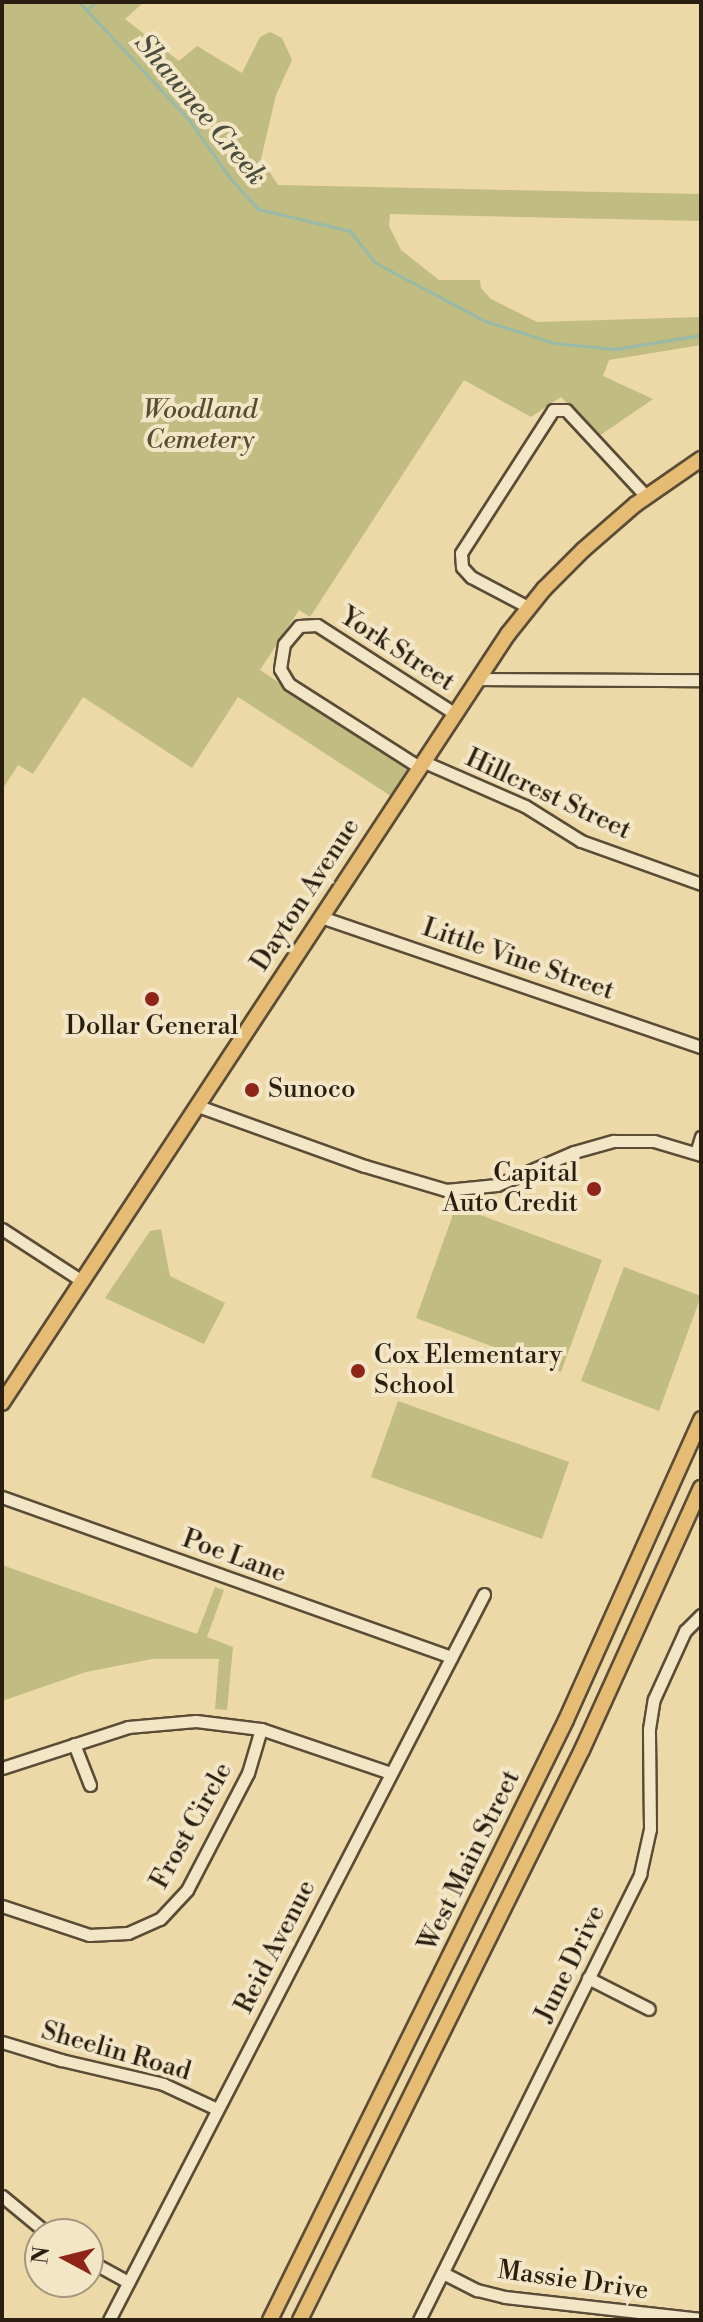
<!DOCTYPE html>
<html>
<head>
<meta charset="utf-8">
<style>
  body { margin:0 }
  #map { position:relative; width:703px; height:2322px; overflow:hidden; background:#edd8a7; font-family:"Libre Bodoni",serif }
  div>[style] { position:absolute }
  .green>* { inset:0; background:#c0bc82 }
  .stream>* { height:3px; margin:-1.5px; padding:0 1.5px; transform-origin:1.5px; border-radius:1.5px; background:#99baa8 }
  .roads { filter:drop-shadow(2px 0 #5a4c36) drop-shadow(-2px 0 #5a4c36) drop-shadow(0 2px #5a4c36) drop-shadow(0 -2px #5a4c36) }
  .minor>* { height:11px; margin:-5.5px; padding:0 5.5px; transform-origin:5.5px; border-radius:5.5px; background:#f3e6c6 }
  .major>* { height:14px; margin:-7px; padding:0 7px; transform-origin:7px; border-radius:7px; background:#e6bc74 }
  .dots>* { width:22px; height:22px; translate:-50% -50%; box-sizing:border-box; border:4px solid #f3e6c6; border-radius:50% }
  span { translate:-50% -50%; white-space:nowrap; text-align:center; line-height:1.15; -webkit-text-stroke:8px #f3e6c6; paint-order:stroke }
  .park-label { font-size:26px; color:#564d32; font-style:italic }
  .street-label { font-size:26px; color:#291e10 }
  .poi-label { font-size:26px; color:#291e10 }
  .left { translate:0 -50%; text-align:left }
  .right { translate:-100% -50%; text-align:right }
  .water-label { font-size:28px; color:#4b4d3e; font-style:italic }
  .frame { position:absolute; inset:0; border:4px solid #291e10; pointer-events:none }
  .north { position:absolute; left:24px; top:2218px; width:80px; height:80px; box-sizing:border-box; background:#f3e6c6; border:2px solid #a2967d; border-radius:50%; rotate:277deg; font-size:22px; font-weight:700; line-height:32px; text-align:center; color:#291e10 }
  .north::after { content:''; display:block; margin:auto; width:28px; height:36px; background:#8f2418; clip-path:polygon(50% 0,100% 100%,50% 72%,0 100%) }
</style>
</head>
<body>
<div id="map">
  <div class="green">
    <i style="clip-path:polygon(2px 2px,144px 2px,125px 19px,179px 61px,197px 46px,242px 73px,260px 37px,270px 32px,282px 38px,292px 60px,276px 95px,261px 159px,278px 185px,700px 194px,701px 221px,390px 214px,389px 226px,401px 250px,439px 280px,480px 280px,481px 288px,491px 299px,537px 322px,701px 317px,701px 345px,609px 360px,603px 376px,653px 399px,599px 436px,561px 397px,531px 417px,464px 380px,310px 617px,299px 610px,260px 670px,415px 773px,397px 800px,238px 697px,192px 768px,83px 697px,33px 774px,18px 765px,2px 790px)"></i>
    <i style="clip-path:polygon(456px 1206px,602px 1260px,561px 1372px,416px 1318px)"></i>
    <i style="clip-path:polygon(161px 1229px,170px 1276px,225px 1303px,204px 1344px,105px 1298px,150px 1231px)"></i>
    <i style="clip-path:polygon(624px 1267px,701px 1296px,659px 1411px,581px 1381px)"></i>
    <i style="clip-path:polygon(398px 1401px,569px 1462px,542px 1539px,371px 1477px)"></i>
    <i style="clip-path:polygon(2px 1565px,197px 1634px,215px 1587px,224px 1590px,207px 1637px,233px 1647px,227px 1710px,215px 1709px,219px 1659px,152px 1659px,86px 1672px,2px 1701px)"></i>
  </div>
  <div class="stream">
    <i style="left:79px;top:2px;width:161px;rotate:47deg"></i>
    <i style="left:189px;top:120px;width:71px;rotate:54.7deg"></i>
    <i style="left:230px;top:178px;width:42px;rotate:47.9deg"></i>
    <i style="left:258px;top:209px;width:95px;rotate:13.4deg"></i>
    <i style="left:350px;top:231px;width:39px;rotate:52deg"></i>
    <i style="left:374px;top:262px;width:126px;rotate:28deg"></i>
    <i style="left:485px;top:321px;width:72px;rotate:17.7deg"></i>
    <i style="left:554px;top:343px;width:61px;rotate:5.6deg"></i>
    <i style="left:615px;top:349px;width:87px;rotate:-9.2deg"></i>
    <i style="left:87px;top:10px;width:11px;rotate:-45deg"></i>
    <i style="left:2px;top:58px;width:29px;rotate:90deg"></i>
  </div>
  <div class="roads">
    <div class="minor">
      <i style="left:528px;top:607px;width:64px;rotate:-152.2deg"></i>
      <i style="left:471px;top:577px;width:13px;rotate:-132deg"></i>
      <i style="left:462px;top:567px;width:14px;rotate:-94deg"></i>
      <i style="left:461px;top:553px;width:170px;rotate:-57.2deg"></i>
      <i style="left:553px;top:410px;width:13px"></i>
      <i style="left:566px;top:410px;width:117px;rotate:47.1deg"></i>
      <i style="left:477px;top:679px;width:224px;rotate:0.3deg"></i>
      <i style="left:422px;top:761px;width:112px;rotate:23.6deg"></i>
      <i style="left:525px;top:806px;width:66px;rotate:32deg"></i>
      <i style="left:581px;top:841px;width:127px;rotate:19.7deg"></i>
      <i style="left:419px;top:767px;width:154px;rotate:-147.4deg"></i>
      <i style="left:289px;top:684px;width:17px;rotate:-121deg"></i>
      <i style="left:280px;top:669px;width:25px;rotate:-81deg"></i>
      <i style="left:284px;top:644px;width:23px;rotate:-50deg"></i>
      <i style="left:299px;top:626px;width:18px;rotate:-3deg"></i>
      <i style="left:317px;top:625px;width:163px;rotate:32.7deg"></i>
      <i style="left:321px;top:917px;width:402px;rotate:18.9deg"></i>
      <i style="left:198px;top:1106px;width:177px;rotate:19.8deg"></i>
      <i style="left:365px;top:1166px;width:84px;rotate:16.5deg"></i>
      <i style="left:446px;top:1190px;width:51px;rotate:-5.6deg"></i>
      <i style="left:497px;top:1185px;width:84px;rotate:-23.2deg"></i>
      <i style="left:574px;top:1152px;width:41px;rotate:-15.8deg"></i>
      <i style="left:613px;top:1141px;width:41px"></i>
      <i style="left:654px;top:1141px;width:49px;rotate:16.6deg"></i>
      <i style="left:696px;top:1153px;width:17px;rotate:-73deg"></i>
      <i style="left:2px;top:1229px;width:95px;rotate:33deg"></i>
      <i style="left:2px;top:1497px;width:477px;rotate:19.6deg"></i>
      <i style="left:74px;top:1744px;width:44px;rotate:68.7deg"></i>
      <i style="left:2px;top:1768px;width:133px;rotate:-18deg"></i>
      <i style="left:128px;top:1727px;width:68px;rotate:-5deg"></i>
      <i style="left:196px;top:1721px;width:65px;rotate:7deg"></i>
      <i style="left:261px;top:1729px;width:136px;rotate:18.8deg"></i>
      <i style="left:2px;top:1906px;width:92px;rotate:18.4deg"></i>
      <i style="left:89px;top:1935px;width:39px;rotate:-3deg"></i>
      <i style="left:128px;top:1933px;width:35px;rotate:-24deg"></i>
      <i style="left:160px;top:1919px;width:40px;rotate:-47deg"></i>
      <i style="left:187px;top:1890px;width:132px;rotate:-62.5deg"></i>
      <i style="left:248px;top:1773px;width:46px;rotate:-73.5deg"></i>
      <i style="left:588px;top:1978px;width:68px;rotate:26.9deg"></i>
      <i style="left:2px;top:2042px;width:62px;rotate:17deg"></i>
      <i style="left:61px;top:2060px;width:105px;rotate:13.2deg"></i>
      <i style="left:163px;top:2084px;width:60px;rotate:24.8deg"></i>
      <i style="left:2px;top:2196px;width:60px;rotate:39.6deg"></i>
      <i style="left:88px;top:2260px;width:46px;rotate:28.8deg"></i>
      <i style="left:443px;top:2273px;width:38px;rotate:27deg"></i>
      <i style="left:477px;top:2290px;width:29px;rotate:14deg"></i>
      <i style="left:505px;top:2297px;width:197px;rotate:6.4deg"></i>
      <i style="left:109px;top:2320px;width:817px;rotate:-62.68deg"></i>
      <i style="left:419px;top:2320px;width:498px;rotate:-63.6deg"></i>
      <i style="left:640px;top:1874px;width:46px;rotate:-77.5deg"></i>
      <i style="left:650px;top:1829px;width:100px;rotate:-90.6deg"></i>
      <i style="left:649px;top:1729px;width:30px;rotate:-81deg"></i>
      <i style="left:654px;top:1699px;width:75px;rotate:-65.5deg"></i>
      <i style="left:685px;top:1631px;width:23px;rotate:-45deg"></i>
    </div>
    <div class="major">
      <i style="left:2px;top:1403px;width:921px;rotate:-56.66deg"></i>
      <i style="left:508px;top:634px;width:58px;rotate:-51.3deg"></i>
      <i style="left:544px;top:589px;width:55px;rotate:-45deg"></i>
      <i style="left:583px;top:550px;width:70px;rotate:-41deg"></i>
      <i style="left:636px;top:504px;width:79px;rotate:-34.7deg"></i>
      <i style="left:270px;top:2320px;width:669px;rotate:-63.74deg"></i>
      <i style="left:566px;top:1720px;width:330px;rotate:-65.8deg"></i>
      <i style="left:300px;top:2320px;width:636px;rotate:-63.68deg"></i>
      <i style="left:582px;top:1750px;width:288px;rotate:-65.6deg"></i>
    </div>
  </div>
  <div class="dots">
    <i style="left:152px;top:999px;background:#8f2418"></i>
    <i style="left:252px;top:1090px;background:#8f2418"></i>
    <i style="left:594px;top:1189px;background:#8f2418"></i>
    <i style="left:358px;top:1371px;background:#8f2418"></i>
  </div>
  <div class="park-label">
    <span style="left:200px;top:426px">Woodland<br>Cemetery</span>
  </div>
  <div class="street-label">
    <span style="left:397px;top:650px;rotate:33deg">York Street</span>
    <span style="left:548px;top:795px;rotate:25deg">Hillcrest Street</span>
    <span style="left:306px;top:895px;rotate:-57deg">Dayton Avenue</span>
    <span style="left:518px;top:960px;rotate:19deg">Little Vine Street</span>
    <span style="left:234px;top:1557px;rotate:20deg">Poe Lane</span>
    <span style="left:192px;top:1826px;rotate:-61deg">Frost Circle</span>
    <span style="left:470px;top:1861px;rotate:-64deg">West Main Street</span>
    <span style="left:276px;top:1947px;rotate:-63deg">Reid Avenue</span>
    <span style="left:571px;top:1964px;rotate:-64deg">June Drive</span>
    <span style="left:116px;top:2052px;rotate:16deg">Sheelin Road</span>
    <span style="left:573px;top:2281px;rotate:8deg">Massie Drive</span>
  </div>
  <div class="poi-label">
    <span style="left:152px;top:1027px">Dollar General</span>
    <span class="left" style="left:268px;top:1090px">Sunoco</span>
    <span class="right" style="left:578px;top:1189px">Capital<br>Auto Credit</span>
    <span class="left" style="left:374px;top:1371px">Cox Elementary<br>School</span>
  </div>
  <div class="water-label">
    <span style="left:200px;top:110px;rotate:50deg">Shawnee Creek</span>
  </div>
  <div class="frame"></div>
  <div class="north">N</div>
</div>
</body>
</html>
